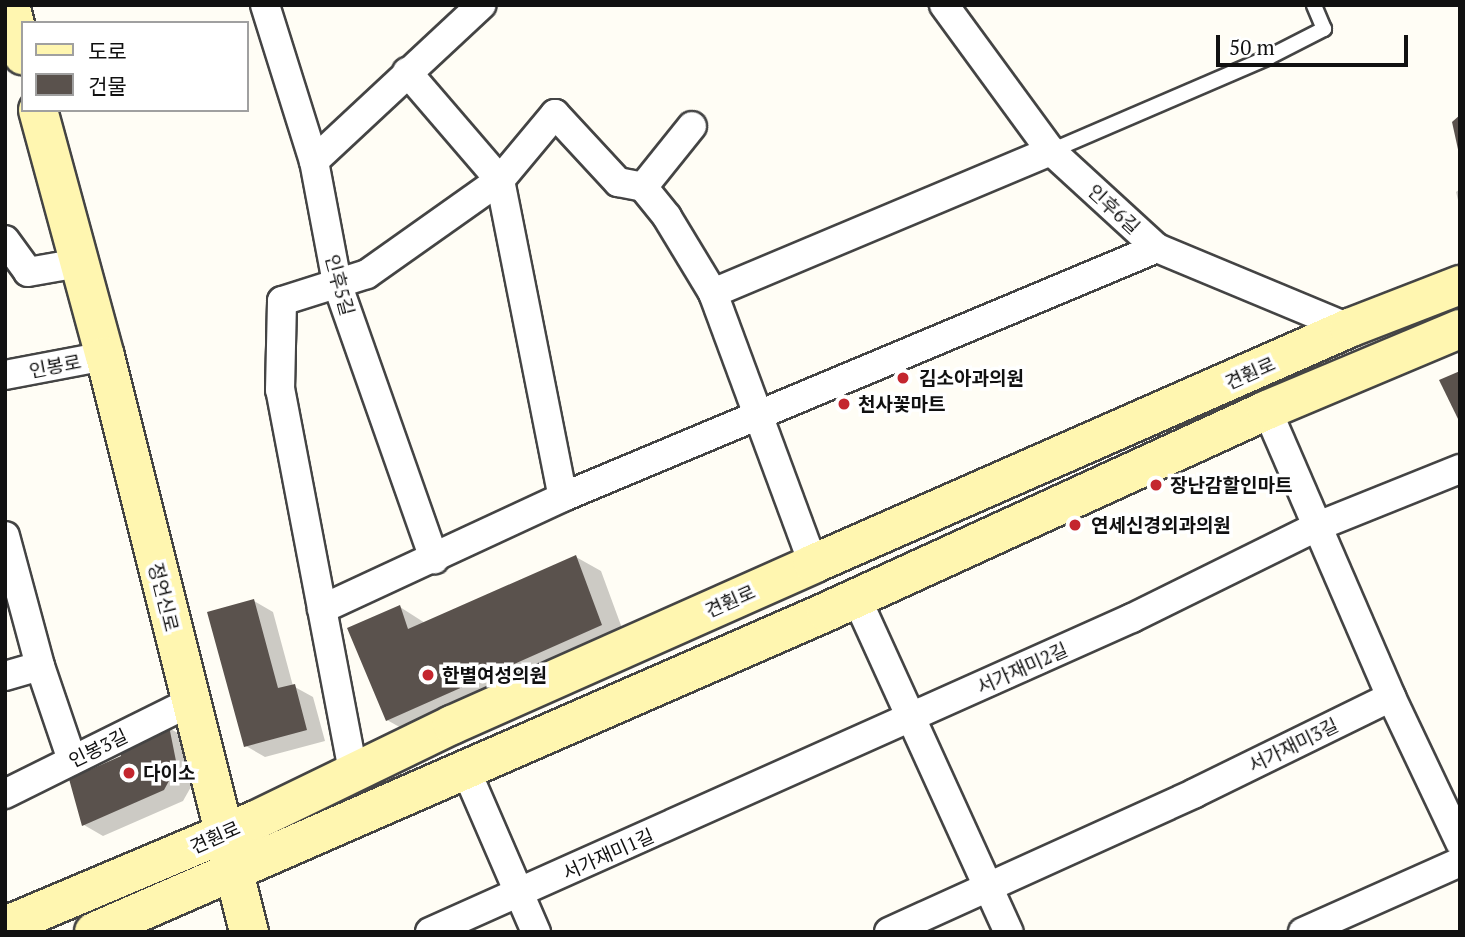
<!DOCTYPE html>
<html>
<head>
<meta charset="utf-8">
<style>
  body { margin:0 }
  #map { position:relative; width:1465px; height:937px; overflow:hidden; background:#fffdf5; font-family:"PT Serif","Noto Sans KR",serif }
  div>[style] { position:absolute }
  .shadow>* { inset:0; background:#0003 }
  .building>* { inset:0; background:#5a524d }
  .roads { filter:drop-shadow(2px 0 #444) drop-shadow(-2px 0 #444) drop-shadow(0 2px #444) drop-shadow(0 -2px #444) }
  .lane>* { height:14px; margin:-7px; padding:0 7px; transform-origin:7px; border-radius:7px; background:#fff }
  .street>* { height:28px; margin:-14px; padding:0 14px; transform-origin:14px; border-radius:14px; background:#fff }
  .secondary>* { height:38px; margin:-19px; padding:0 19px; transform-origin:19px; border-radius:19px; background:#fff6b0 }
  .dots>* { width:19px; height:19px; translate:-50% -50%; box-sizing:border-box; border:4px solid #fff; border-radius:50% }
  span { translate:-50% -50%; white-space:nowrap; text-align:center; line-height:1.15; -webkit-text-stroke:7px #fff; paint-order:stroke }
  .street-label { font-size:19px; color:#111 }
  .poi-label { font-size:19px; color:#111; font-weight:700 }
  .left { translate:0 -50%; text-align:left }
  .frame { position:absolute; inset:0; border:7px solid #111; pointer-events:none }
  .legend { position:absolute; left:21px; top:21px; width:228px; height:91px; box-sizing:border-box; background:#fff; border:2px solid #a0a0a0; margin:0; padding:9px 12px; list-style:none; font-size:21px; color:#111 }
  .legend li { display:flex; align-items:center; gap:14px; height:35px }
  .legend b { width:35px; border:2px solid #a0a0a0 }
  .scale { position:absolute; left:1216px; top:35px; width:192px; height:32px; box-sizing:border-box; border:4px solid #111; border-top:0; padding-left:9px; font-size:21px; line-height:24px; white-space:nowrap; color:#111; -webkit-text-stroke:5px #fff; paint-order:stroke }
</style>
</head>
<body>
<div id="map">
  <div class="shadow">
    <i style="clip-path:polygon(1460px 189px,1460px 208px,1456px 192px)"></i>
    <i style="clip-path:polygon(576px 557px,601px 571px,626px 639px,412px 734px,387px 720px,400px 607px,425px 623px)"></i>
    <i style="clip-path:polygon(254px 601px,273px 612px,293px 686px,313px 697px,325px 741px,265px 757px,246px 746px)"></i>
    <i style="clip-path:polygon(169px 728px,188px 739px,196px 778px,183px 801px,103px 836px,84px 825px,71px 780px,123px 757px)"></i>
  </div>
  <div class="building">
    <i style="clip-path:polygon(1460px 115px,1460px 154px,1459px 154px,1452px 122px)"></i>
    <i style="clip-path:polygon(1460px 371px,1460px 423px,1439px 380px)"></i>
    <i style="clip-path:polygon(576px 555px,602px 625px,386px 721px,347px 628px,400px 605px,408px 629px)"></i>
    <i style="clip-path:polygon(254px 599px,278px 688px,295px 684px,307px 730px,244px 747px,207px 612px)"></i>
    <i style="clip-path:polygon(169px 726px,177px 766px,164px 790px,82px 826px,69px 779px,121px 756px,119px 746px)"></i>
  </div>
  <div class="roads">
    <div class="lane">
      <i style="left:1051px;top:151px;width:237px;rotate:-23.3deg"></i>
      <i style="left:1269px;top:57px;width:62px;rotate:-27deg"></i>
      <i style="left:1324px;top:29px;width:26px;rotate:-113deg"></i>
    </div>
    <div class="street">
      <i style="left:265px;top:5px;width:164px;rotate:72.6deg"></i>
      <i style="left:314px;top:161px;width:124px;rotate:79.3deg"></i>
      <i style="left:337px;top:283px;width:293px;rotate:70.6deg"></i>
      <i style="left:944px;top:5px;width:181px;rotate:53.8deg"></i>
      <i style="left:1051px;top:151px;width:144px;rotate:42.5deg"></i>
      <i style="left:1157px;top:248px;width:208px;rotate:22.6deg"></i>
      <i style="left:407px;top:72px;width:143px;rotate:49.3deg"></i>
      <i style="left:500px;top:180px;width:323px;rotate:78.8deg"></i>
      <i style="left:314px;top:161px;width:229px;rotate:-43deg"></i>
      <i style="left:643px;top:187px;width:78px;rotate:-51.2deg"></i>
      <i style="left:5px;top:240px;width:39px;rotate:54deg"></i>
      <i style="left:28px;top:272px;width:52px;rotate:-10deg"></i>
      <i style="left:713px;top:293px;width:367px;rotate:-22.8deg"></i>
      <i style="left:5px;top:375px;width:102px;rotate:-10.8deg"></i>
      <i style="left:1267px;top:410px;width:313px;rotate:66.6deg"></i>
      <i style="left:1391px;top:697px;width:161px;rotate:64.6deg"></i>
      <i style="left:5px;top:536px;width:135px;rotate:74.9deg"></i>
      <i style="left:40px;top:666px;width:99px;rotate:71.2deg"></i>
      <i style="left:856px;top:597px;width:368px;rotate:65.5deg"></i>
      <i style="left:322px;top:609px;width:266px;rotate:-24.9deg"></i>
      <i style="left:563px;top:497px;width:644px;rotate:-22.74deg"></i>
      <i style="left:5px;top:676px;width:36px;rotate:-16deg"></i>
      <i style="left:465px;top:768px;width:179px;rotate:66.6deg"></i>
      <i style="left:353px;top:771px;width:388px;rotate:-100.8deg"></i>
      <i style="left:280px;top:390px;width:89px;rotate:-88.7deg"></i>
      <i style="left:282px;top:301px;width:89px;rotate:-17.6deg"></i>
      <i style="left:367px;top:274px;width:163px;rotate:-35.3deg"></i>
      <i style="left:500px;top:180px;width:86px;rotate:-50.2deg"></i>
      <i style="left:555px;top:114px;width:93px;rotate:47.2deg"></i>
      <i style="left:618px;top:182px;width:25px;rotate:11deg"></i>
      <i style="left:643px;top:187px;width:38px;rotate:51deg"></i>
      <i style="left:667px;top:217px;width:89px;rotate:58.8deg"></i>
      <i style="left:713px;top:293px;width:289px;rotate:69.7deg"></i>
      <i style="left:5px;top:794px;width:207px;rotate:-26.4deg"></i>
      <i style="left:430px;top:932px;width:769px;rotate:-24.1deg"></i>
      <i style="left:1132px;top:618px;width:208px;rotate:-26.3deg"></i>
      <i style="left:1318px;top:526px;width:153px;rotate:-21.9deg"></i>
      <i style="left:889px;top:932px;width:336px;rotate:-24.4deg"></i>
      <i style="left:1195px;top:793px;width:218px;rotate:-26.1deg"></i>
      <i style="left:1303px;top:932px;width:172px;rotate:-24deg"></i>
    </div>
    <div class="secondary">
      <i style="left:10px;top:5px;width:52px;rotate:75.4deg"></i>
      <i style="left:38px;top:110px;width:255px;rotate:74.8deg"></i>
      <i style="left:105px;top:356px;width:594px;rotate:75.96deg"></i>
      <i style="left:5px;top:926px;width:272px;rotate:-22.9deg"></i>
      <i style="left:256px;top:820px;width:218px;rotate:-25.9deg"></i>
      <i style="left:452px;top:725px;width:395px;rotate:-24deg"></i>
      <i style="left:813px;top:564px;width:586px;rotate:-23.76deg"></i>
      <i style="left:1349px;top:328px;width:119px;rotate:-21.2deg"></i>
      <i style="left:94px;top:932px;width:799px;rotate:-23.61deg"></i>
      <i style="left:826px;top:612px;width:485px;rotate:-24.6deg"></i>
      <i style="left:1267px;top:410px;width:209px;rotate:-22.8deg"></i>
    </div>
  </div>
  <div class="dots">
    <i style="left:903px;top:378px;background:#c4262e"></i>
    <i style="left:844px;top:404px;background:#c4262e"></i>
    <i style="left:1156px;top:485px;background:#c4262e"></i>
    <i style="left:1075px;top:525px;background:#c4262e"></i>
    <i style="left:428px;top:675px;background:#c4262e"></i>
    <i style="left:129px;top:773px;background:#c4262e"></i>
  </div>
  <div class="street-label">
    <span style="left:1114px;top:209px;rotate:43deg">인후6길</span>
    <span style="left:340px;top:285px;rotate:75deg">인후5길</span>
    <span style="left:55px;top:366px;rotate:-11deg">인봉로</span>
    <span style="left:1250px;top:373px;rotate:-24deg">견훤로</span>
    <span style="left:164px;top:597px;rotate:76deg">정언신로</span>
    <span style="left:730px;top:601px;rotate:-24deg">견훤로</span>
    <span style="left:1022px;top:668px;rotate:-24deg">서가재미2길</span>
    <span style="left:1293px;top:745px;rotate:-26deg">서가재미3길</span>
    <span style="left:98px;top:748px;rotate:-26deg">인봉3길</span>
    <span style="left:215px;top:837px;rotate:-24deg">견훤로</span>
    <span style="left:608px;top:854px;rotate:-24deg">서가재미1길</span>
  </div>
  <div class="poi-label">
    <span class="left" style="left:919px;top:378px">김소아과의원</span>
    <span class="left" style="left:858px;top:404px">천사꽃마트</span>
    <span class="left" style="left:1170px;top:485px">장난감할인마트</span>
    <span class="left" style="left:1091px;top:525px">연세신경외과의원</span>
    <span class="left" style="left:442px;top:675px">한별여성의원</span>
    <span class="left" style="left:143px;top:773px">다이소</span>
  </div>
  <div class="frame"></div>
  <ul class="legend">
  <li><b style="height:9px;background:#fff6b0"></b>도로</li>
  <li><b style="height:19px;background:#5a524d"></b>건물</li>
  </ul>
  <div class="scale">50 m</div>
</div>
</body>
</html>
